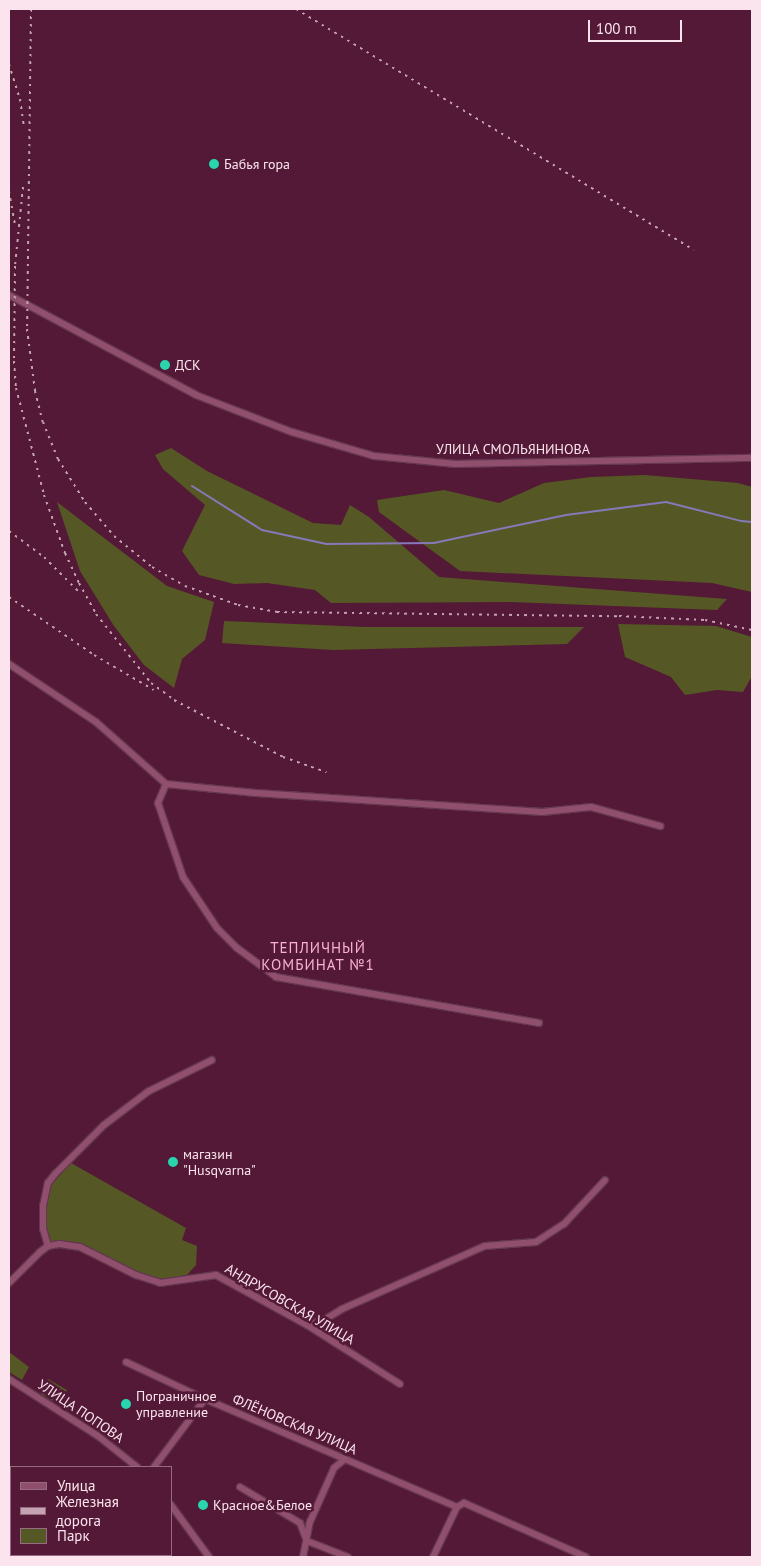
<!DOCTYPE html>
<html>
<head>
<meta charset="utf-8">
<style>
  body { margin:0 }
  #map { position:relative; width:761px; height:1566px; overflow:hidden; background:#531937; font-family:"PT Sans",sans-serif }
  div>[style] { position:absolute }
  .green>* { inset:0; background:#555824 }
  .stream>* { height:2px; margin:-1px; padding:0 1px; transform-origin:1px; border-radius:1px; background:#8579ba }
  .roads { filter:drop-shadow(1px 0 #653750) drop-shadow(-1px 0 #653750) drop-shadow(0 1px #653750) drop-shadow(0 -1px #653750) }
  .minor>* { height:6px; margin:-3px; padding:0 3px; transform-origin:3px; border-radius:3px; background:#90506d }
  .rail>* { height:2px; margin-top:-1px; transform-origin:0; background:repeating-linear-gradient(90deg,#c5a3b3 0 2.5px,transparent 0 7.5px) }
  .dots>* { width:14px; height:14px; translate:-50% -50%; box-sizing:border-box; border:2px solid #531937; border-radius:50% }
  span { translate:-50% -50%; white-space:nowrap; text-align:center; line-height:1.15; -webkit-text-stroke:5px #531937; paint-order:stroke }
  .poi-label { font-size:14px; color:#fbe4ed }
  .left { translate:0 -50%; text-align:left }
  .street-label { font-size:14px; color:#fbe4ed }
  .neighbourhood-label { font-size:15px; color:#fab1d1; letter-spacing:1px }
  .frame { position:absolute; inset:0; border:10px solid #fbe4ed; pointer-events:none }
  .legend { position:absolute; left:10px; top:1466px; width:162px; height:90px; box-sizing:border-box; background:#531937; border:1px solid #966a80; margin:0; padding:6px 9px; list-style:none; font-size:15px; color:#fbe4ed }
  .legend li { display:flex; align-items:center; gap:10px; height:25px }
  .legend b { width:25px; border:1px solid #966a80 }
  .scale { position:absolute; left:588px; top:20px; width:94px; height:22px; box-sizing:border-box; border:2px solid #fbe4ed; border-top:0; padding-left:6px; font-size:15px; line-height:18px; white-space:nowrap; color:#fbe4ed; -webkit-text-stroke:4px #531937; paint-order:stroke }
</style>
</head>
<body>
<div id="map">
  <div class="green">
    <i style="clip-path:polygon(171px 448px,207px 471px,313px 523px,341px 525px,350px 505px,369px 517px,439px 577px,727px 599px,717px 610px,511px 602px,331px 603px,315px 590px,267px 583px,234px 584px,199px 575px,182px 551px,205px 505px,163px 469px,155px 455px)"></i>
    <i style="clip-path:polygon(645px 475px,738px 483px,752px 487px,752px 592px,712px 583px,460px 571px,379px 512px,377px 500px,444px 490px,499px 503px,544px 483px,591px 477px)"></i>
    <i style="clip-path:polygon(57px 502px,167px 586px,214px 602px,205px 640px,182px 659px,174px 688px,144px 665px,114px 626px,80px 571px)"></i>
    <i style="clip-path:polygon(224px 621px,365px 627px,584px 627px,567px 644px,333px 650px,222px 643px)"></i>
    <i style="clip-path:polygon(618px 624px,716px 626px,752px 637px,752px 676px,743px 692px,717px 690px,685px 695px,671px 677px,625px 657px)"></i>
    <i style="clip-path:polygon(71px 1163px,186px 1228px,182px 1240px,197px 1246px,196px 1265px,187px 1275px,161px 1280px,137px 1272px,82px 1244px,60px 1241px,49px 1242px,46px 1228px,46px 1205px,52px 1184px)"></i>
    <i style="clip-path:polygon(9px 1352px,29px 1367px,22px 1380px,9px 1372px)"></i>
    <i style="clip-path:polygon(48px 1379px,67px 1390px,63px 1398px,66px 1400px,61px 1406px,41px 1394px,41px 1390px)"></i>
  </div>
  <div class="stream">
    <i style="left:192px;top:486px;width:83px;rotate:32.2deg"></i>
    <i style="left:262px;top:530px;width:66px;rotate:12.3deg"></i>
    <i style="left:326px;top:544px;width:108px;rotate:-0.5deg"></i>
    <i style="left:434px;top:543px;width:135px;rotate:-12deg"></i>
    <i style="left:566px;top:515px;width:101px;rotate:-7.4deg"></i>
    <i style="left:666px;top:502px;width:77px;rotate:14.2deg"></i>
    <i style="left:741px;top:521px;width:11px;rotate:5deg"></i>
  </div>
  <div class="roads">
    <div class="minor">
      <i style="left:9px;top:295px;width:212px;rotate:28.1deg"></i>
      <i style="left:196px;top:395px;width:103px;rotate:21.1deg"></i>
      <i style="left:292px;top:432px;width:85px;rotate:16.3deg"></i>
      <i style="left:374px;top:456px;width:82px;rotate:5.6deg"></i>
      <i style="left:456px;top:464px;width:296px;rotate:-1.2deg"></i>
      <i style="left:9px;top:664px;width:105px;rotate:33.7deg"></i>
      <i style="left:96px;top:722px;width:94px;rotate:41.5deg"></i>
      <i style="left:166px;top:784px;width:90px;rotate:5.7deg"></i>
      <i style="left:256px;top:793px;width:287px;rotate:3.8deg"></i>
      <i style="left:542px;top:812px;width:49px;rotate:-5.8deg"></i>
      <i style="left:591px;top:807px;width:72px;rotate:15.4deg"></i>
      <i style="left:166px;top:784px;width:21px;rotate:113deg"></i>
      <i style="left:158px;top:803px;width:78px;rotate:71.3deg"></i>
      <i style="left:183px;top:877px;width:61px;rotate:56.3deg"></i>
      <i style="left:217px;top:928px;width:28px;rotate:45deg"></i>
      <i style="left:237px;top:948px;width:49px;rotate:36.6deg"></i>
      <i style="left:276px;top:977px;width:267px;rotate:9.9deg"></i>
      <i style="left:48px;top:1246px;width:18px;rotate:-106deg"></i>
      <i style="left:43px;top:1229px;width:23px;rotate:-90deg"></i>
      <i style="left:43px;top:1206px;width:24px;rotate:-78deg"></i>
      <i style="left:48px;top:1183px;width:11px;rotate:-52deg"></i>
      <i style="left:55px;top:1174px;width:69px;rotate:-45deg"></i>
      <i style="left:104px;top:1125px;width:56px;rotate:-37.1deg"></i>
      <i style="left:149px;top:1091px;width:70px;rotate:-26.2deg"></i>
      <i style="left:9px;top:1283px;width:44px;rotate:-45deg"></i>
      <i style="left:40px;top:1252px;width:10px;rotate:-37deg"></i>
      <i style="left:48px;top:1246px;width:11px;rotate:-10deg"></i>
      <i style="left:59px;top:1244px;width:21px;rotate:8deg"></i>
      <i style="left:80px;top:1247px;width:63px;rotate:26.6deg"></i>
      <i style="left:136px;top:1275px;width:25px;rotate:18deg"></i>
      <i style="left:160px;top:1283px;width:57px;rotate:-8.1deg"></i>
      <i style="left:216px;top:1275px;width:104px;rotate:28.8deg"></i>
      <i style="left:307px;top:1325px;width:110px;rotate:32.4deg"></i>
      <i style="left:307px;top:1325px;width:18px;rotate:-16deg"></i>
      <i style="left:324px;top:1320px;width:21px;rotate:-31deg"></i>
      <i style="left:342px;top:1309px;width:156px;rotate:-23.8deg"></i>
      <i style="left:485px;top:1246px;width:51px;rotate:-4.5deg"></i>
      <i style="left:536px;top:1242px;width:33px;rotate:-33deg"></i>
      <i style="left:564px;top:1224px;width:60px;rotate:-47deg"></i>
      <i style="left:126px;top:1362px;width:87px;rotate:25.1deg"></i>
      <i style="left:205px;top:1399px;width:274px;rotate:23.2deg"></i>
      <i style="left:9px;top:1379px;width:106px;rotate:32.6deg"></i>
      <i style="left:98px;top:1436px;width:50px;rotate:38.5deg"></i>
      <i style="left:154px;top:1467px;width:85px;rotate:-53.1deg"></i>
      <i style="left:240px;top:1487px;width:70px;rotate:31deg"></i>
      <i style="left:300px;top:1523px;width:19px;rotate:69deg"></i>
      <i style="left:307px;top:1541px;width:44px;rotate:21.3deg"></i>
      <i style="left:171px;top:1505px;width:64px;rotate:53.8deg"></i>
      <i style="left:303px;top:1557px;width:36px;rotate:-79deg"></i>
      <i style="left:310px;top:1522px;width:59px;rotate:-66deg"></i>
      <i style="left:334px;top:1468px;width:14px;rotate:-39deg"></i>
      <i style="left:433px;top:1557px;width:55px;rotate:-64.4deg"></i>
      <i style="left:457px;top:1507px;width:8px;rotate:-30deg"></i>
      <i style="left:464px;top:1503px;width:133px;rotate:23.9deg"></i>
    </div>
  </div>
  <div class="rail">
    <i style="left:31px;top:9px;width:320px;rotate:90.7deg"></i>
    <i style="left:27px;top:329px;width:63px;rotate:82.6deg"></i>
    <i style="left:35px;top:391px;width:32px;rotate:76deg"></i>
    <i style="left:43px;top:422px;width:40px;rotate:68deg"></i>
    <i style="left:58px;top:459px;width:51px;rotate:57.9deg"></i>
    <i style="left:85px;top:502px;width:45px;rotate:49.5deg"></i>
    <i style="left:114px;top:536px;width:49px;rotate:39.2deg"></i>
    <i style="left:152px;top:567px;width:38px;rotate:30deg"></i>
    <i style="left:185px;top:586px;width:56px;rotate:19.7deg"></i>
    <i style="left:238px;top:605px;width:40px;rotate:10deg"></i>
    <i style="left:277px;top:612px;width:342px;rotate:0.7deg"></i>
    <i style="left:619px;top:616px;width:86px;rotate:2.7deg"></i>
    <i style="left:705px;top:620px;width:48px;rotate:12deg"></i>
    <i style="left:296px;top:9px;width:465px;rotate:31.2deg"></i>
    <i style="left:9px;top:64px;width:37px;rotate:73deg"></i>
    <i style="left:20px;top:99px;width:28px;rotate:82deg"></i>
    <i style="left:23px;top:187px;width:79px;rotate:95.8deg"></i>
    <i style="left:15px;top:266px;width:95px;rotate:90.6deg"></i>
    <i style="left:14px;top:361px;width:27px;rotate:86deg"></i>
    <i style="left:16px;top:388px;width:111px;rotate:75.3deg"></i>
    <i style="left:44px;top:495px;width:62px;rotate:70.1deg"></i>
    <i style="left:65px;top:553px;width:33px;rotate:65deg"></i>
    <i style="left:79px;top:583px;width:35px;rotate:61deg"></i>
    <i style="left:96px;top:614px;width:88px;rotate:51.4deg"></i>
    <i style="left:151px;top:683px;width:29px;rotate:36deg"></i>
    <i style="left:174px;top:700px;width:123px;rotate:27.6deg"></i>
    <i style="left:283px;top:757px;width:46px;rotate:19.2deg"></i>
    <i style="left:9px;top:191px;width:35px;rotate:80deg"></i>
    <i style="left:9px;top:531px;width:44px;rotate:36.6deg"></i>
    <i style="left:44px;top:557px;width:49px;rotate:45deg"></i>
    <i style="left:9px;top:597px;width:103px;rotate:34.3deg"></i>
    <i style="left:94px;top:655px;width:69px;rotate:30.3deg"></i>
  </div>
  <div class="dots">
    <i style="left:214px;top:164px;background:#28d5ad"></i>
    <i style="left:165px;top:365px;background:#28d5ad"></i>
    <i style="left:173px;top:1162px;background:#28d5ad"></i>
    <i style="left:126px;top:1404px;background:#28d5ad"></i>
    <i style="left:203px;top:1505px;background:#28d5ad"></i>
  </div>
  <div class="poi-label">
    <span class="left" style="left:224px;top:164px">Бабья гора</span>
    <span class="left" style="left:175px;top:365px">ДСК</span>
    <span class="left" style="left:183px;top:1162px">магазин<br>"Husqvarna"</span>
    <span class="left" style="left:136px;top:1404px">Пограничное<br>управление</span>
    <span class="left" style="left:213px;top:1505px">Красное&amp;Белое</span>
  </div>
  <div class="street-label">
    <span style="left:513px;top:449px">УЛИЦА СМОЛЬЯНИНОВА</span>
    <span style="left:290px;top:1304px;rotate:30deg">АНДРУСОВСКАЯ УЛИЦА</span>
    <span style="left:81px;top:1411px;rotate:34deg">УЛИЦА ПОПОВА</span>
    <span style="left:295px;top:1424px;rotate:23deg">ФЛЁНОВСКАЯ УЛИЦА</span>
  </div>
  <div class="neighbourhood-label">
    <span style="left:318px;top:956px">ТЕПЛИЧНЫЙ<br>КОМБИНАТ №1</span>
  </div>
  <div class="frame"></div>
  <ul class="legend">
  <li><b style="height:6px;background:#90506d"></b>Улица</li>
  <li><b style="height:6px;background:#c5a3b3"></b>Железная дорога</li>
  <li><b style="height:14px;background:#555824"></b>Парк</li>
  </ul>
  <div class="scale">100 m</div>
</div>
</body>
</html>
